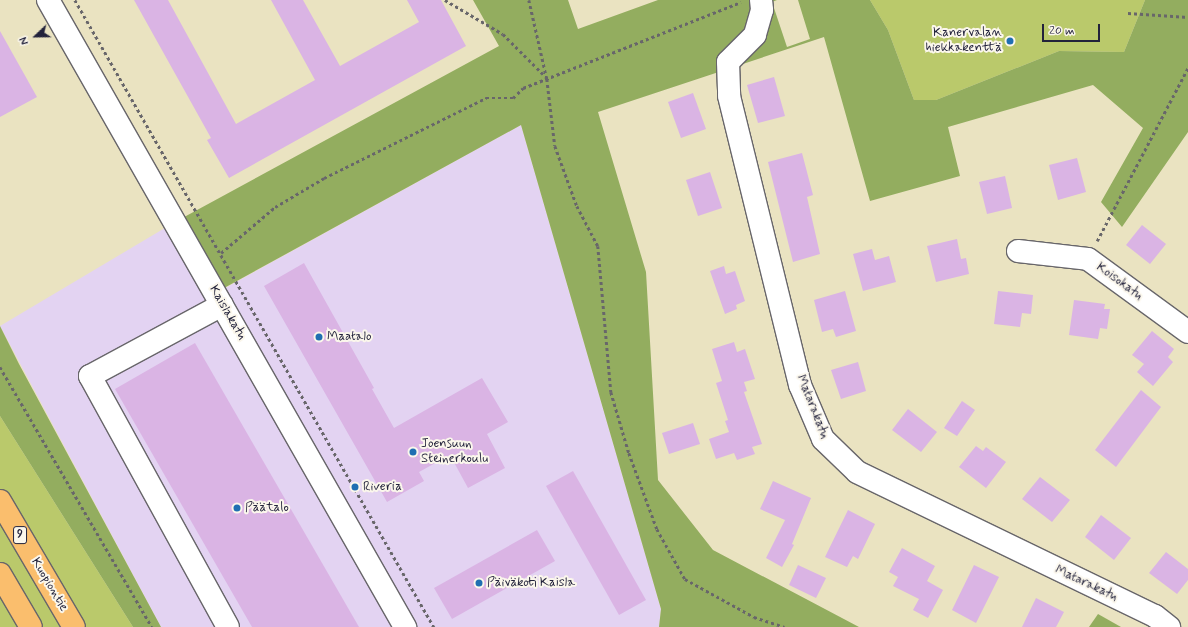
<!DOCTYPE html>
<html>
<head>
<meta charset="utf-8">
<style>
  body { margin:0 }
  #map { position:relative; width:1188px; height:627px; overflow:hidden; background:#eae3c1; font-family:Mynerve,sans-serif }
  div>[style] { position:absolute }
  .built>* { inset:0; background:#e3d3f2 }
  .green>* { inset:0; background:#bac96b }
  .forest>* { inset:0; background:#93ad5f }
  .building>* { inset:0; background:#dab4e4 }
  .path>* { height:2.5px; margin-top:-1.25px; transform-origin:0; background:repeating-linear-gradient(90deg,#68666a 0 3px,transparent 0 6px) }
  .roads { filter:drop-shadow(1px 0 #68666a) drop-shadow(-1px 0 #68666a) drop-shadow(0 1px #68666a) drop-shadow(0 -1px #68666a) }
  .minor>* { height:22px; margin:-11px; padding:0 11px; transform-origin:11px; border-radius:11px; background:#fff }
  .highway>* { height:22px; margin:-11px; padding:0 11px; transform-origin:11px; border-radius:11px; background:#fabe6d }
  .dots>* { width:11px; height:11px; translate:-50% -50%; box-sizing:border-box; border:2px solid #fbf7ec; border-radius:50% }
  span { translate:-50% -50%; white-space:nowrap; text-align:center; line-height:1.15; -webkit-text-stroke:4px #fbf7ec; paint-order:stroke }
  .shield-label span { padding:1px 3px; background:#fbf7ec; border:1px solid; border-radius:3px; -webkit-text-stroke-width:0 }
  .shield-label { font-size:12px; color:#22223b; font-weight:700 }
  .poi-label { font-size:13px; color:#22223b }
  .right { translate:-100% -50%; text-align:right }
  .left { translate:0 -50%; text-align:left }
  .street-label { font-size:13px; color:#22223b }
  .north { position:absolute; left:16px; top:16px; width:40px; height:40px; -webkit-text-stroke:3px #fbf7ec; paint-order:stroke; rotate:248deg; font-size:11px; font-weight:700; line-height:16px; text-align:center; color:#22223b }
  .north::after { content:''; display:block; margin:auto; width:14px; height:18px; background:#22223b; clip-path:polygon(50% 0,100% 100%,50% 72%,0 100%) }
  .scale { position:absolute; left:1042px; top:24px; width:58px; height:18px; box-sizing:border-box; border:2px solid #22223b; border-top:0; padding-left:5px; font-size:12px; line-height:14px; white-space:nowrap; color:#22223b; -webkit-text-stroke:3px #fbf7ec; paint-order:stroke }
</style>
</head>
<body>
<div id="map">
  <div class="built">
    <i style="clip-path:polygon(521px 125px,661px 609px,659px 627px,161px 627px,0 326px,175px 222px,216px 293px)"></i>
  </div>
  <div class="green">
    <i style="clip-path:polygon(870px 0,1145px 0,1124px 52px,1059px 51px,936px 100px,914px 100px,888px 30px)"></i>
    <i style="clip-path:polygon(0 416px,133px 627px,0 627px)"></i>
  </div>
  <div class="forest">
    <i style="clip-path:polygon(473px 0,568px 0,578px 29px,658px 0,777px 0,772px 2px,787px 47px,810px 39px,798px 0,870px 0,888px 30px,914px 100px,936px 100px,1059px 51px,1124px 52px,1145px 0,1188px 0,1188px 132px,1122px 227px,1101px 202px,1143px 128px,1093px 85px,948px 127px,960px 176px,870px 201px,824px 37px,598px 112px,646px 272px,658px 480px,713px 550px,859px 627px,659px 627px,661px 609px,521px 125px,215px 293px,175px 222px,499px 46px)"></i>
    <i style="clip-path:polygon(0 326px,19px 364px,161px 627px,133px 627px,0 416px)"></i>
    <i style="clip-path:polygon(1098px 614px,1121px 627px,1089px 627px)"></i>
  </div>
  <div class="building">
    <i style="clip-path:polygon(134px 0,168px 0,236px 124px,315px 80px,271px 0,303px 0,340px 66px,419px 22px,407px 0,441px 0,466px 46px,229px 178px,207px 140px,211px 138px)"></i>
    <i style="clip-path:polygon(0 31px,37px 97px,0 117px)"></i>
    <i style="clip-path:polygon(774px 77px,785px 116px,758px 123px,747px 85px)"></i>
    <i style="clip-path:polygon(693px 93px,706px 129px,681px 138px,668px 102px)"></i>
    <i style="clip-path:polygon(802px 153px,813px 195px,807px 197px,820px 254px,793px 262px,768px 162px)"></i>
    <i style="clip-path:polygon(1077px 158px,1086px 192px,1058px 200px,1049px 165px)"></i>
    <i style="clip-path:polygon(710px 172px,722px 208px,698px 216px,686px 180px)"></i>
    <i style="clip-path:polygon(1005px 176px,1012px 208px,987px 214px,979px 182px)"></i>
    <i style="clip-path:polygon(1142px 225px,1166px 244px,1150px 264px,1126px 245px)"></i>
    <i style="clip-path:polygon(957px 239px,961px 259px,966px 258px,969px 274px,936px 282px,927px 246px)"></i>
    <i style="clip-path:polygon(872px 249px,875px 260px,889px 256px,896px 282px,863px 291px,853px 254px)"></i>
    <i style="clip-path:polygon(304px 263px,374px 388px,372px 389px,394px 428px,482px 378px,508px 422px,487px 434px,505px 468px,468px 488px,450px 455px,419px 472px,424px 481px,387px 502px,264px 286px)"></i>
    <i style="clip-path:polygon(724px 266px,726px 274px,735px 271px,745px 301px,736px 305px,737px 309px,725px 314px,710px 271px)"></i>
    <i style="clip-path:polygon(845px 291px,856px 331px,836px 337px,833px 329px,822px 332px,814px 300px)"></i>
    <i style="clip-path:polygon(998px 291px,1033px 295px,1031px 314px,1022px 313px,1020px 327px,994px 324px)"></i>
    <i style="clip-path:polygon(1074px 300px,1105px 304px,1104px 309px,1110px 309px,1107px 329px,1100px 328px,1098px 339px,1069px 335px)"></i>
    <i style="clip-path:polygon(1152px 331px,1174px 349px,1168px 357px,1173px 362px,1153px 386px,1137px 372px,1144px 364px,1132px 355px)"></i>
    <i style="clip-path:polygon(734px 342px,737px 352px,745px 349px,755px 379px,744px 382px,747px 391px,744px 392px,762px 444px,752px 447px,755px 454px,737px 460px,734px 453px,716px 459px,709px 439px,729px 432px,725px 421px,728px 420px,716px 383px,722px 381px,712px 349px)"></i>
    <i style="clip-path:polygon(195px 343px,359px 627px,252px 627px,115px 389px)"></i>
    <i style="clip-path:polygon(858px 362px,866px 391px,841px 399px,831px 370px)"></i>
    <i style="clip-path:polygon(1141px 390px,1161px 407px,1116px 467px,1095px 450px)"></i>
    <i style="clip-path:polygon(962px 401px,975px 410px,957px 436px,944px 428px)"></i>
    <i style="clip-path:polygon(908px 409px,937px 432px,921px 452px,892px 430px)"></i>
    <i style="clip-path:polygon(693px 423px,700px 444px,669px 454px,662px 433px)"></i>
    <i style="clip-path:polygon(976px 446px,983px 451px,986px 447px,1006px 462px,986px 488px,959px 467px)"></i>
    <i style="clip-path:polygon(573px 471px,646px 600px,619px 615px,546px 486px)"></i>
    <i style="clip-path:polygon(1040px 477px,1070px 500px,1052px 522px,1022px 499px)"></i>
    <i style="clip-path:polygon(773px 481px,811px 498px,792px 544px,794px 545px,782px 567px,766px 558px,785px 520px,760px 509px)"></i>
    <i style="clip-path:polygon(848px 510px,875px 524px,858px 559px,853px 556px,847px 567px,825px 557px)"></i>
    <i style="clip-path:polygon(1101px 515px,1131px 538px,1114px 560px,1085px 537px)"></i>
    <i style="clip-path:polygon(537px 530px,555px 561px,452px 619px,434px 588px)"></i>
    <i style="clip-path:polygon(902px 548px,935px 566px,927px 581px,943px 590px,928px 618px,913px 610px,919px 599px,893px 586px,898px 577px,889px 572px)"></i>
    <i style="clip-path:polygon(1166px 552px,1188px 569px,1188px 580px,1177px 594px,1149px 573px)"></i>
    <i style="clip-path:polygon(798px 565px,826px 578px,816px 598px,789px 585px)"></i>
    <i style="clip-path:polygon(974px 565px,999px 577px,976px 623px,952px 610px)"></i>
    <i style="clip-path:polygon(1036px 598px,1064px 612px,1056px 627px,1022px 627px)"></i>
  </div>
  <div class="path">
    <i style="left:75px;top:0;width:723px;rotate:60.21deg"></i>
    <i style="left:445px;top:0;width:67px;rotate:30.4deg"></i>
    <i style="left:503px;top:34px;width:62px;rotate:45deg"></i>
    <i style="left:529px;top:0;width:81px;rotate:77.2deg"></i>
    <i style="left:547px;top:79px;width:67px;rotate:83.2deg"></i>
    <i style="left:555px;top:146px;width:64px;rotate:69.9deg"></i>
    <i style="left:577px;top:206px;width:45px;rotate:62.3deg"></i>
    <i style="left:598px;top:246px;width:147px;rotate:84.9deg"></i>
    <i style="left:611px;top:392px;width:64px;rotate:73.6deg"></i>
    <i style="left:629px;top:453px;width:81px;rotate:69.8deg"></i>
    <i style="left:657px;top:529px;width:57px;rotate:60.8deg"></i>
    <i style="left:685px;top:579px;width:79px;rotate:28.8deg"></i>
    <i style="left:754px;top:617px;width:32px;rotate:18deg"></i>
    <i style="left:1128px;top:13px;width:60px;rotate:3.8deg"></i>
    <i style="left:1097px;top:241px;width:195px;rotate:-62.3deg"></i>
    <i style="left:221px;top:253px;width:71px;rotate:-40.4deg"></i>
    <i style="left:275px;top:207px;width:57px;rotate:-30.6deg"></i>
    <i style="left:324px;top:178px;width:181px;rotate:-26.3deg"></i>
    <i style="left:486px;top:98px;width:27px"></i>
    <i style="left:513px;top:98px;width:14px;rotate:-45deg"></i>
    <i style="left:523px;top:88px;width:234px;rotate:-21.5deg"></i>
    <i style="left:0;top:367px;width:301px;rotate:59.7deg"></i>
  </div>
  <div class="roads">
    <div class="minor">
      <i style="left:48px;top:0;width:722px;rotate:60.34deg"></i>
      <i style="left:761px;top:0;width:10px;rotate:84deg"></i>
      <i style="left:762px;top:10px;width:26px;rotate:106deg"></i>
      <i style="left:755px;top:35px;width:38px;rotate:135deg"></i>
      <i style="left:728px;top:62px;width:34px;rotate:88deg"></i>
      <i style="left:729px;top:96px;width:298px;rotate:76.2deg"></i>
      <i style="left:800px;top:385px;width:59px;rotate:66.9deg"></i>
      <i style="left:823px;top:439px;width:47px;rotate:44.1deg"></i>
      <i style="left:857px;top:472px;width:331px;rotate:25.8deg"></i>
      <i style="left:1155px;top:616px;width:18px;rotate:38deg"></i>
      <i style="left:1018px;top:251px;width:70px;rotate:6.5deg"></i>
      <i style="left:1088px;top:259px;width:124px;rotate:36.1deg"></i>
      <i style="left:222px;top:305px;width:150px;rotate:151.7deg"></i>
      <i style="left:90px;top:376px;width:286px;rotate:61.2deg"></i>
    </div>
    <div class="highway">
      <i style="left:0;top:501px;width:146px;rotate:59.6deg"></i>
      <i style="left:0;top:574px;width:61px;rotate:59.7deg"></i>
    </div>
  </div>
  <div class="dots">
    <i style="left:1010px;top:41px;background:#1f6fb2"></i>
    <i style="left:319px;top:337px;background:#1f6fb2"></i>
    <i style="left:413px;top:452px;background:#1f6fb2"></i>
    <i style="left:355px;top:487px;background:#1f6fb2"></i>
    <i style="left:237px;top:508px;background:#1f6fb2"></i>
    <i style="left:479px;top:583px;background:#1f6fb2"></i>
  </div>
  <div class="shield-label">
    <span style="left:20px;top:535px">9</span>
  </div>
  <div class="poi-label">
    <span class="right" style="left:1002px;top:41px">Kanervalan<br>hiekkakenttä</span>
    <span class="left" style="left:327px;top:337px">Maatalo</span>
    <span class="left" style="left:421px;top:452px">Joensuun<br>Steinerkoulu</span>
    <span class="left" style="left:363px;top:487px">Riveria</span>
    <span class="left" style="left:245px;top:508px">Päätalo</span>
    <span class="left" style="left:487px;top:583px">Päiväkoti Kaisla</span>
  </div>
  <div class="street-label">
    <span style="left:1119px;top:282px;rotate:36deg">Koisokatu</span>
    <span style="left:227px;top:313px;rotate:60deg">Kaislakatu</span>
    <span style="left:812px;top:407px;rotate:68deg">Matarakatu</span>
    <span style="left:1086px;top:584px;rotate:25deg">Matarakatu</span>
    <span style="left:49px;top:585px;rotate:59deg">Kuopiontie</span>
  </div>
  <div class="north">N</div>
  <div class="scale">20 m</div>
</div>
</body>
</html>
